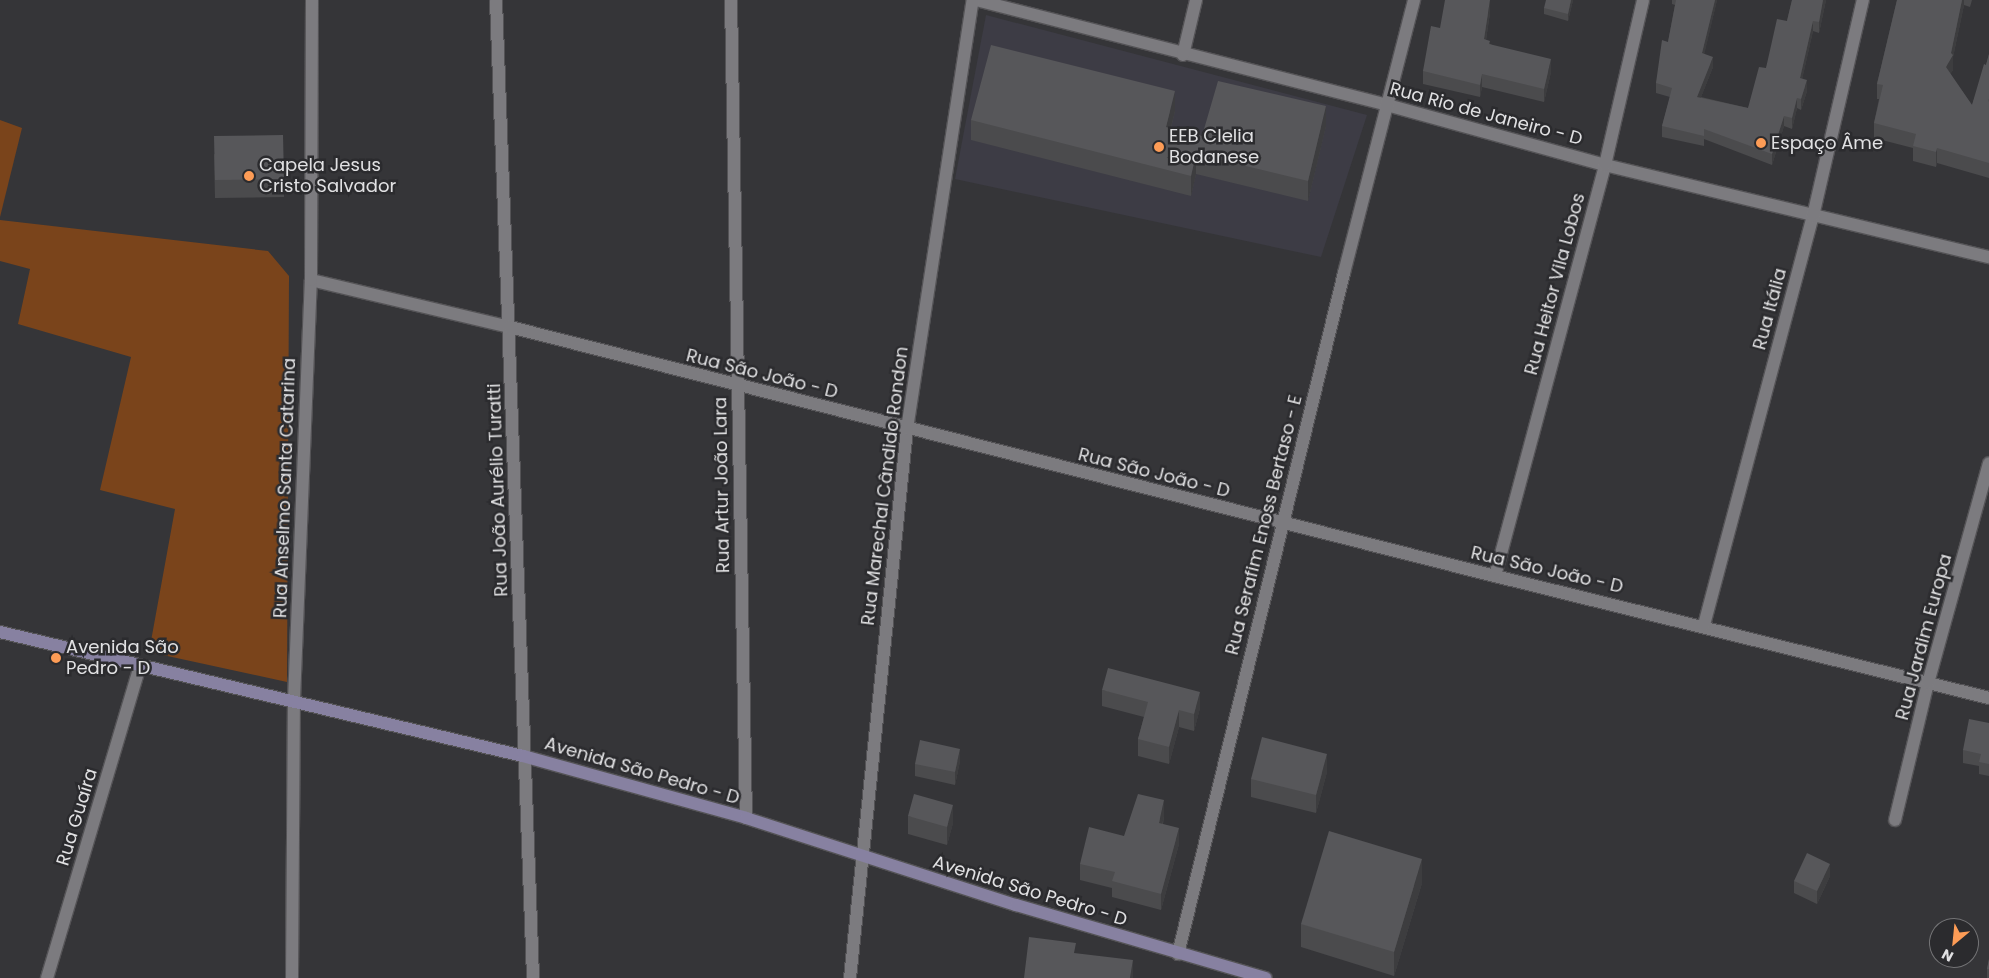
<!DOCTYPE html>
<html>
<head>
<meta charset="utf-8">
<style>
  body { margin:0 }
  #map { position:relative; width:1989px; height:978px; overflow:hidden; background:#353538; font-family:Poppins,sans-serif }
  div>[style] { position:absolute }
  .built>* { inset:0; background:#3d3c45 }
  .green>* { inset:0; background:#7a441b }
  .roads { filter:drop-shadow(1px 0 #545356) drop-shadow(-1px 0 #545356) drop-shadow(0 1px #545356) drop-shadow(0 -1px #545356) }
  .street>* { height:12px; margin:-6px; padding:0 6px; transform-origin:6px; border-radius:6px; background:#7c7b7f }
  .secondary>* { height:12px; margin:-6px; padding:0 6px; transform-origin:6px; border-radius:6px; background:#8781a1 }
  .wall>* { inset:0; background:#4b4b4d }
  .shaded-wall>* { inset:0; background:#3d3d3f }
  .building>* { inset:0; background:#57575a }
  .dots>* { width:14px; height:14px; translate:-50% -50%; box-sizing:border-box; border:2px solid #2b2b2e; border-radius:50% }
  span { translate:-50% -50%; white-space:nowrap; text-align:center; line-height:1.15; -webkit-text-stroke:5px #2b2b2e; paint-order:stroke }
  .street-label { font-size:18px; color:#e1e1e3 }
  .poi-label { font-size:18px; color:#e1e1e3 }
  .left { translate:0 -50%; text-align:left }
  .north { position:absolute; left:1929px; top:918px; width:50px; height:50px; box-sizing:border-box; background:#2b2b2e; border:1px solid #747476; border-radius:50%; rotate:208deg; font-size:14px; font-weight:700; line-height:20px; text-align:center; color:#e1e1e3 }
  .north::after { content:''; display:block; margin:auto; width:18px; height:22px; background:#fd9c56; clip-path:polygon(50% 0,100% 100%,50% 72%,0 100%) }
</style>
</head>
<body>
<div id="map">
  <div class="built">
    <i style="clip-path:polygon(986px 15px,1367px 115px,1321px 257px,955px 179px)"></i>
  </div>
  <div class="green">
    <i style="clip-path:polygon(0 120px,22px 128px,0 217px)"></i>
    <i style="clip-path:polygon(0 220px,268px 251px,289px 276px,287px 682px,149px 652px,175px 509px,100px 490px,131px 357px,18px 324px,30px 269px,0 261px)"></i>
  </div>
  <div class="roads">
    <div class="street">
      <i style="left:496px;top:0;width:979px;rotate:87.83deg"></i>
      <i style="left:731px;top:0;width:818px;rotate:88.95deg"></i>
      <i style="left:976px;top:0;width:424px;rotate:14.3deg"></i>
      <i style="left:1387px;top:105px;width:226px;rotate:15.4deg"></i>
      <i style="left:1605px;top:165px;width:395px;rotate:13.5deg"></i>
      <i style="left:1183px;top:55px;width:57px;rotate:-76.7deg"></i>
      <i style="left:311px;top:280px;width:204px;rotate:13.3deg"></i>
      <i style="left:510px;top:327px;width:1016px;rotate:14.19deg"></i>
      <i style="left:1495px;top:576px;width:509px;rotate:13.87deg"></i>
      <i style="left:1495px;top:576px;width:425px;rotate:-75deg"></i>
      <i style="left:1605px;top:165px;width:169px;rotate:-77deg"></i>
      <i style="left:1704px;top:625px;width:423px;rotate:-75.1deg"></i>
      <i style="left:1813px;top:216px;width:222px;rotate:-77deg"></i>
      <i style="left:1895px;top:820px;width:141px;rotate:-76.5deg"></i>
      <i style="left:1928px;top:683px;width:228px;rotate:-74.5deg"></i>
      <i style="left:1178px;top:954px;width:701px;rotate:-76.3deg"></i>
      <i style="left:1344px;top:273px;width:282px;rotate:-75.6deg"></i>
      <i style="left:47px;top:978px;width:326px;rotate:-73.4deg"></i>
      <i style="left:292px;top:978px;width:278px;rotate:-89.6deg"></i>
      <i style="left:294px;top:700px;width:420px;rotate:-87.7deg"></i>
      <i style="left:311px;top:280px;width:280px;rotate:-89.8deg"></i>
      <i style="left:850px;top:978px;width:552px;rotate:-84.07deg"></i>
      <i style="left:907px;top:429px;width:434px;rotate:-81.3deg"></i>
    </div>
    <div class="secondary">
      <i style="left:0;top:632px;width:537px;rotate:13.34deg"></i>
      <i style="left:523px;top:756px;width:231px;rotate:15.5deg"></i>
      <i style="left:746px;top:818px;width:284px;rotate:17.9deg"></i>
      <i style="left:1016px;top:905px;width:260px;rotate:16.3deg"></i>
    </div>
  </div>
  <div class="wall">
    <i style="clip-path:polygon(1573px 0,1568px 21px,1544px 14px,1544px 8px)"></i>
    <i style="clip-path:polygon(1672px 0,1717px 0,1704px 54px,1713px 67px,1701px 97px,1748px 108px,1787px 21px,1792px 0,1826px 0,1819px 33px,1813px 31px,1802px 79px,1807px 91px,1801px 110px,1797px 108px,1792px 129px,1784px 126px,1772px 165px,1704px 139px,1704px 146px,1662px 137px,1662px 126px,1670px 97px,1656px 93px,1656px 83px,1668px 42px,1675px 5px,1672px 4px)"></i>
    <i style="clip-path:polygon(1897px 0,1972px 0,1970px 7px,1964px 5px,1953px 57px,1953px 70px,1950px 74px,1972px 105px,1986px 65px,1989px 54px,1989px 178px,1937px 163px,1936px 167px,1913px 161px,1913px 148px,1874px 138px,1874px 123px,1879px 99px,1877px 99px,1877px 84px)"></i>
    <i style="clip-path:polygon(1490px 13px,1486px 40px,1490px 44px,1551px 72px,1544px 102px,1482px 87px,1480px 97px,1423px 84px,1423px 71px,1440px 28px)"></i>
    <i style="clip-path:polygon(1175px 111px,1171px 128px,1202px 136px,1326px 126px,1308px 201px,1196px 174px,1191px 196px,971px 140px,971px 120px)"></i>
    <i style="clip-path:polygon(214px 154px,284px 179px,284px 197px,215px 198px)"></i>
    <i style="clip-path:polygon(1102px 690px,1200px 708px,1194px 731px,1179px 727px,1169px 764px,1138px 756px,1138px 739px,1144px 717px,1102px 706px)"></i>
    <i style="clip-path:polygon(1989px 723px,1989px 776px,1979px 774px,1979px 766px,1963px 763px,1963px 750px)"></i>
    <i style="clip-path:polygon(960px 761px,955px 785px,915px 776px,915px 764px)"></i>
    <i style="clip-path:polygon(1327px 772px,1316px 813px,1251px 797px,1251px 779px)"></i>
    <i style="clip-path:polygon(908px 816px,953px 823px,947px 845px,908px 834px)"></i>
    <i style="clip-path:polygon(1164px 816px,1163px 824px,1179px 844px,1161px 910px,1112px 897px,1112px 888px,1080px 880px,1080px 864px,1124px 836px)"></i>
    <i style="clip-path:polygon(1830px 876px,1817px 904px,1794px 893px,1794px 881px)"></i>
    <i style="clip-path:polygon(1422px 883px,1394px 976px,1301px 947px,1301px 924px)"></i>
    <i style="clip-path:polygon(1989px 959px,1989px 978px,1987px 978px,1987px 969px)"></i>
  </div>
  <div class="shaded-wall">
    <i style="clip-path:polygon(1490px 0,1490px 13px,1484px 52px,1484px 39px)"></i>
    <i style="clip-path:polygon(1571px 0,1573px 0,1568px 21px,1568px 14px)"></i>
    <i style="clip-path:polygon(1715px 0,1717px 0,1702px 64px,1702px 53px)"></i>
    <i style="clip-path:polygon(1823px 0,1826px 0,1819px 33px,1819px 22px)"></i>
    <i style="clip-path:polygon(1962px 0,1964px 0,1964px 5px,1953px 57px,1953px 70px,1946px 82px,1946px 67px,1951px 53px)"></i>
    <i style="clip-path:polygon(1813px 21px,1813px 31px,1800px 89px,1800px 78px)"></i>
    <i style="clip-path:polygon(1713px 57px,1713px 67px,1697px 107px,1697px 97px)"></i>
    <i style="clip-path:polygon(1551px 59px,1551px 72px,1544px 102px,1544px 89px)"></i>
    <i style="clip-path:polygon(1482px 74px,1482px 87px,1480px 97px,1480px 85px)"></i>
    <i style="clip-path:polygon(1807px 80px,1807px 91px,1801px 110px,1801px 99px)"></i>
    <i style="clip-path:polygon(1175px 91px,1175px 111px,1166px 147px,1166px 127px)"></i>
    <i style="clip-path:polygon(1797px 98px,1797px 108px,1792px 129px,1792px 118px)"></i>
    <i style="clip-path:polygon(1326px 106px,1326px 126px,1308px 201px,1308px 181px)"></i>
    <i style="clip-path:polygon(1784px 116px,1784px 126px,1772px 165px,1772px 154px)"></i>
    <i style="clip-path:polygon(1937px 148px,1937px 163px,1936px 167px,1936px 152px)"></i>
    <i style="clip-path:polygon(1196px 154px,1196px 174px,1191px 196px,1191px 176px)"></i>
    <i style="clip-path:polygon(1200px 692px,1200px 708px,1194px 731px,1194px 714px)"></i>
    <i style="clip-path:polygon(1179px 710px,1179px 727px,1169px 764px,1169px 747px)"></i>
    <i style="clip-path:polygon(960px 749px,960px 761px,955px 785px,955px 772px)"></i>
    <i style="clip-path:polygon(1327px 754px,1327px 772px,1316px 813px,1316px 795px)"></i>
    <i style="clip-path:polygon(1164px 800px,1164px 816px,1159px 839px,1159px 823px)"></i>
    <i style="clip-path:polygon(953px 805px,953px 823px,947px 845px,947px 827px)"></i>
    <i style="clip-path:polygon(1179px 828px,1179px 844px,1161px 910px,1161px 894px)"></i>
    <i style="clip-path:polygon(1422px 859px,1422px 883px,1394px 976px,1394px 952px)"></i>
    <i style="clip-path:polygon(1830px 864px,1830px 876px,1817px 904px,1817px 891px)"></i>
    <i style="clip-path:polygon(1133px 960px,1133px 978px,1130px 978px)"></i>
  </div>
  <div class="building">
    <i style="clip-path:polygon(1445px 0,1490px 0,1484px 39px,1490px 41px,1489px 44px,1551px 59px,1544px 89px,1482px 74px,1480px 85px,1423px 71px,1431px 26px,1440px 28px)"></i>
    <i style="clip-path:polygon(1546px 0,1571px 0,1568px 14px,1544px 8px)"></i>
    <i style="clip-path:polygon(1676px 0,1715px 0,1702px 53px,1713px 57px,1697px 97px,1748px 108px,1759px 67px,1766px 68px,1777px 19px,1787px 21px,1792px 0,1823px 0,1819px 22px,1813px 21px,1800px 78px,1807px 80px,1801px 99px,1797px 98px,1792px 118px,1784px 116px,1772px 154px,1704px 129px,1704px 136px,1662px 126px,1672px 88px,1656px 83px,1662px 40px,1668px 42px)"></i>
    <i style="clip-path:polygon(1897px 0,1962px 0,1951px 53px,1953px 55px,1946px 67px,1972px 105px,1984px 64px,1986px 65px,1989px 54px,1989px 100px,1988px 99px,1989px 102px,1989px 163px,1937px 148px,1936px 152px,1913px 146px,1916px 134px,1874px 123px,1883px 85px,1877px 84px)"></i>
    <i style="clip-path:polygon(991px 45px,1175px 91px,1166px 127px,1202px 136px,1218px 81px,1326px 106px,1308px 181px,1196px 154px,1191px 176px,971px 120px)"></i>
    <i style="clip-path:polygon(283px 135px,284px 179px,215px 180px,214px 136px)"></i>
    <i style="clip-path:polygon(1108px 668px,1200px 692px,1194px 714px,1179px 710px,1169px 747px,1138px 739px,1148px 702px,1102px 690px)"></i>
    <i style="clip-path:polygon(1969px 719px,1989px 723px,1989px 764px,1979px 762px,1981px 754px,1963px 750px)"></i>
    <i style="clip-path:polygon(1262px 737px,1327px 754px,1316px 795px,1251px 779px)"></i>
    <i style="clip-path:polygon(920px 740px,960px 749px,955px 772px,915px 764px)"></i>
    <i style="clip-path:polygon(914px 794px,953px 805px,947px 827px,908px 816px)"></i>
    <i style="clip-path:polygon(1138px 794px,1164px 800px,1159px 823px,1179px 828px,1161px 894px,1112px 881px,1115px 872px,1080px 864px,1089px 827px,1124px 836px)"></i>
    <i style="clip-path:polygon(1329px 831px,1422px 859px,1394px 952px,1301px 924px)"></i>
    <i style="clip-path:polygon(1807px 853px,1830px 864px,1817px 891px,1794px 881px)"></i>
    <i style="clip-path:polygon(1029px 937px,1076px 943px,1074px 953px,1133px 960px,1130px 978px,1024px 978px)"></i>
    <i style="clip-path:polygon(1989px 959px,1989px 969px,1987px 969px)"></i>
  </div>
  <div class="dots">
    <i style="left:1761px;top:143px;background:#fd9c56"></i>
    <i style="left:1159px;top:147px;background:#fd9c56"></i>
    <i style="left:249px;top:176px;background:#fd9c56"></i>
    <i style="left:56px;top:658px;background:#fd9c56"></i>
  </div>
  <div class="street-label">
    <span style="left:1486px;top:114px;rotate:15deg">Rua Rio de Janeiro - D</span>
    <span style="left:1555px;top:284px;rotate:-75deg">Rua Heitor Vila Lobos</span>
    <span style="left:1770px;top:309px;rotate:-75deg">Rua Itália</span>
    <span style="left:762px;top:374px;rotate:14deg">Rua São João - D</span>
    <span style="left:1154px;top:473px;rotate:14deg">Rua São João - D</span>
    <span style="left:722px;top:485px;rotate:-91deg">Rua Artur João Lara</span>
    <span style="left:885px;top:486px;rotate:-83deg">Rua Marechal Cândido Rondon</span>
    <span style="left:285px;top:488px;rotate:-88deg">Rua Anselmo Santa Catarina</span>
    <span style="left:498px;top:490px;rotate:-92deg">Rua João Aurélio Turatti</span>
    <span style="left:1264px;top:525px;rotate:-76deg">Rua Serafim Enoss Bertaso - E</span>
    <span style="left:1547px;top:570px;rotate:13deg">Rua São João - D</span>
    <span style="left:1924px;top:637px;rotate:-75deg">Rua Jardim Europa</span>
    <span style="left:642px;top:771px;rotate:16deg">Avenida São Pedro - D</span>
    <span style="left:77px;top:817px;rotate:-73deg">Rua Guaíra</span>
    <span style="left:1030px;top:891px;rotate:17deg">Avenida São Pedro - D</span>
  </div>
  <div class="poi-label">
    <span class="left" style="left:1169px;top:147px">EEB Clelia<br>Bodanese</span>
    <span class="left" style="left:1771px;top:143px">Espaço Âme</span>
    <span class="left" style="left:259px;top:176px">Capela Jesus<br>Cristo Salvador</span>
    <span class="left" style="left:66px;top:658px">Avenida São<br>Pedro - D</span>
  </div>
  <div class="north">N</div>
</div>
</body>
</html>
